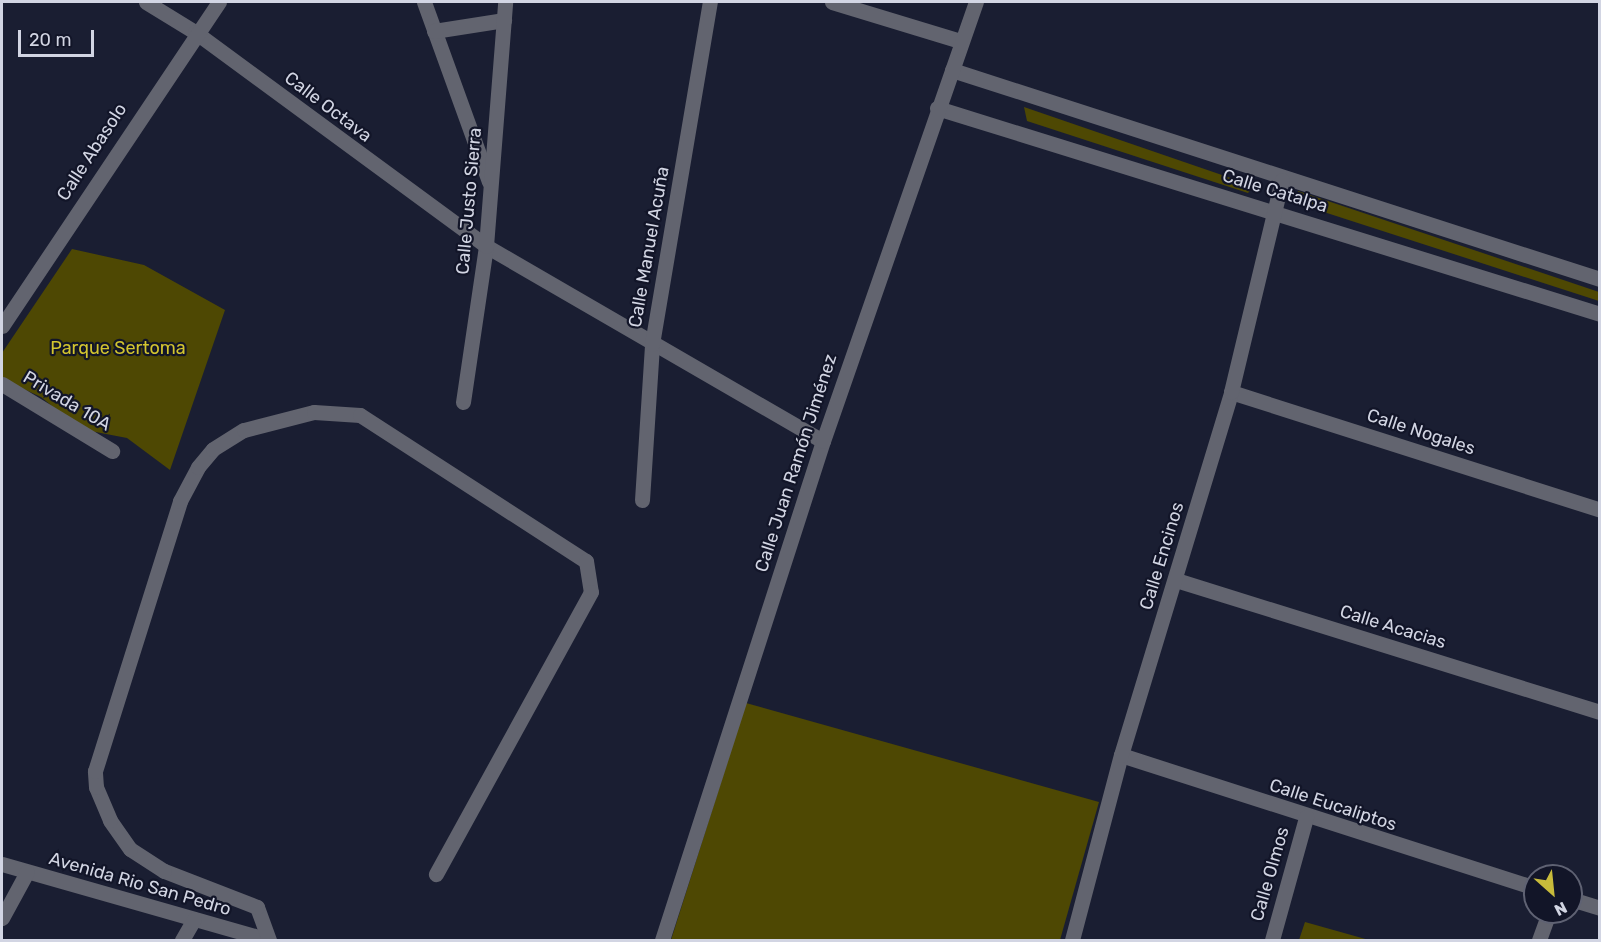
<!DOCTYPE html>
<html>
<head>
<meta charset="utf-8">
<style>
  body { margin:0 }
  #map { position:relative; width:1601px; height:942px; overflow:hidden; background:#1a1e32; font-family:Rubik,sans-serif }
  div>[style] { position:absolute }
  .green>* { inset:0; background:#4e4803 }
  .minor>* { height:15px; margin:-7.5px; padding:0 7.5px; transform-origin:7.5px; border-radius:7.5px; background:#62646f }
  span { translate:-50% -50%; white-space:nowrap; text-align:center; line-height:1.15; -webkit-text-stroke:4.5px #121528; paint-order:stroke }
  .street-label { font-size:18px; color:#d2d5e3 }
  .park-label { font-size:18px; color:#d3c52f }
  .frame { position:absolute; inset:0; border:3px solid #d2d5e3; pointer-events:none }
  .north { position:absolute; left:1523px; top:864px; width:60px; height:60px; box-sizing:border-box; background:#121528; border:2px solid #5f6273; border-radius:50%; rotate:153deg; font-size:16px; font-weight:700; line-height:24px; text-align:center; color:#d2d5e3 }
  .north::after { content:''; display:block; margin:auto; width:21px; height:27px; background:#c8bb3b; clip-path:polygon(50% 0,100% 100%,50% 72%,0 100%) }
  .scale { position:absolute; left:18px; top:30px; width:76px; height:27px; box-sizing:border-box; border:3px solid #d2d5e3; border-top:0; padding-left:8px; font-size:18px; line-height:21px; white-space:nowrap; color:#d2d5e3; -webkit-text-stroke:4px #121528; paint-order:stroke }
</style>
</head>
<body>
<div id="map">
  <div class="green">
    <i style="clip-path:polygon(1024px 107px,1254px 186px,1248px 193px,1027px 121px)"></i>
    <i style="clip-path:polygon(1298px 191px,1599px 292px,1599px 301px,1296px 203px)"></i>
    <i style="clip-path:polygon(72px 249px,144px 265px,225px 310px,170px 470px,127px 438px,80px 429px,41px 397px,2px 379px,2px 353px)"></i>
    <i style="clip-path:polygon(746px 703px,1099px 802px,1060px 940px,671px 940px)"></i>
    <i style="clip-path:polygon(1305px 922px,1369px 940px,1299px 940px)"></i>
  </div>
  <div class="minor">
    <i style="left:146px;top:2px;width:57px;rotate:31.5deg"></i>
    <i style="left:195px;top:32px;width:361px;rotate:36.3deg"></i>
    <i style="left:486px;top:246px;width:389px;rotate:30.1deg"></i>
    <i style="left:424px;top:2px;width:191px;rotate:70.1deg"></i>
    <i style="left:832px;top:2px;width:134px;rotate:16.9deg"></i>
    <i style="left:434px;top:31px;width:71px;rotate:-8.9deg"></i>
    <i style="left:952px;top:70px;width:681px;rotate:17.88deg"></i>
    <i style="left:937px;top:108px;width:694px;rotate:17.26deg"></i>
    <i style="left:2px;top:326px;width:390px;rotate:-56.2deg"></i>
    <i style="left:2px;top:384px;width:129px;rotate:31.3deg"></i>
    <i style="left:1231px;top:392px;width:387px;rotate:17.7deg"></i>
    <i style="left:463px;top:402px;width:158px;rotate:-81.6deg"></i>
    <i style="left:486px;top:246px;width:245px;rotate:-85.5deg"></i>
    <i style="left:642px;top:500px;width:156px;rotate:-86.3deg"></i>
    <i style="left:652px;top:344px;width:347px;rotate:-80.4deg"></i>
    <i style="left:1176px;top:580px;width:444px;rotate:17.3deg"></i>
    <i style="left:1121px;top:755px;width:435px;rotate:17.8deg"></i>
    <i style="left:2px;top:864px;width:277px;rotate:15.9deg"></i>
    <i style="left:1571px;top:899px;width:30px;rotate:17deg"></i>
    <i style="left:2px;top:918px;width:52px;rotate:-61.5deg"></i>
    <i style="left:182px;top:940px;width:24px;rotate:-60deg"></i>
    <i style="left:269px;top:940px;width:35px;rotate:-110deg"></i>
    <i style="left:257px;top:907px;width:100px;rotate:-158.8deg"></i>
    <i style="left:164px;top:871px;width:40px;rotate:-147.1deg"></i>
    <i style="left:130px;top:849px;width:35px;rotate:-125deg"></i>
    <i style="left:110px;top:820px;width:36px;rotate:-113deg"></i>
    <i style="left:96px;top:787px;width:16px;rotate:-94deg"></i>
    <i style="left:95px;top:771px;width:283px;rotate:-72.5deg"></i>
    <i style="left:180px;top:501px;width:38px;rotate:-62deg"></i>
    <i style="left:198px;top:467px;width:23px;rotate:-50deg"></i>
    <i style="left:213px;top:449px;width:36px;rotate:-32deg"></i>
    <i style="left:244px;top:430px;width:72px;rotate:-14.4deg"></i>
    <i style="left:314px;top:412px;width:46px;rotate:3.7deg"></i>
    <i style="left:360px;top:415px;width:269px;rotate:32.9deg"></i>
    <i style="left:586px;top:561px;width:31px;rotate:81deg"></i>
    <i style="left:591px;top:592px;width:322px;rotate:118.8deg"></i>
    <i style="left:662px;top:940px;width:524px;rotate:-72.12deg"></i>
    <i style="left:823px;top:441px;width:465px;rotate:-70.8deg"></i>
    <i style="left:1072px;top:940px;width:191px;rotate:-75.2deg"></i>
    <i style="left:1121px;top:755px;width:379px;rotate:-73.1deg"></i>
    <i style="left:1231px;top:392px;width:218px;rotate:-76.5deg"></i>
    <i style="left:1272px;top:940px;width:128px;rotate:-74.5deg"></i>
    <i style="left:1539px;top:940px;width:30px;rotate:-70deg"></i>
  </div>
  <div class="street-label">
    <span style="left:328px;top:107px;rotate:37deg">Calle Octava</span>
    <span style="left:92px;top:152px;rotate:-57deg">Calle Abasolo</span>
    <span style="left:1275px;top:191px;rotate:17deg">Calle Catalpa</span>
    <span style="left:469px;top:201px;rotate:-85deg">Calle Justo Sierra</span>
    <span style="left:649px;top:247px;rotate:-80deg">Calle Manuel Acuña</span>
    <span style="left:67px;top:401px;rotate:31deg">Privada 10A</span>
    <span style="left:1421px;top:432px;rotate:18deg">Calle Nogales</span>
    <span style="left:796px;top:463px;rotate:-72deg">Calle Juan Ramón Jiménez</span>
    <span style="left:1162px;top:556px;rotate:-73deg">Calle Encinos</span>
    <span style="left:1393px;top:627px;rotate:17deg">Calle Acacias</span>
    <span style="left:1333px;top:805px;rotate:18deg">Calle Eucaliptos</span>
    <span style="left:1270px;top:874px;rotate:-74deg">Calle Olmos</span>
    <span style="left:140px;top:884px;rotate:16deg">Avenida Rio San Pedro</span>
  </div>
  <div class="park-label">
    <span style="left:118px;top:348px">Parque Sertoma</span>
  </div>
  <div class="frame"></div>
  <div class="north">N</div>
  <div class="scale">20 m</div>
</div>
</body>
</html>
